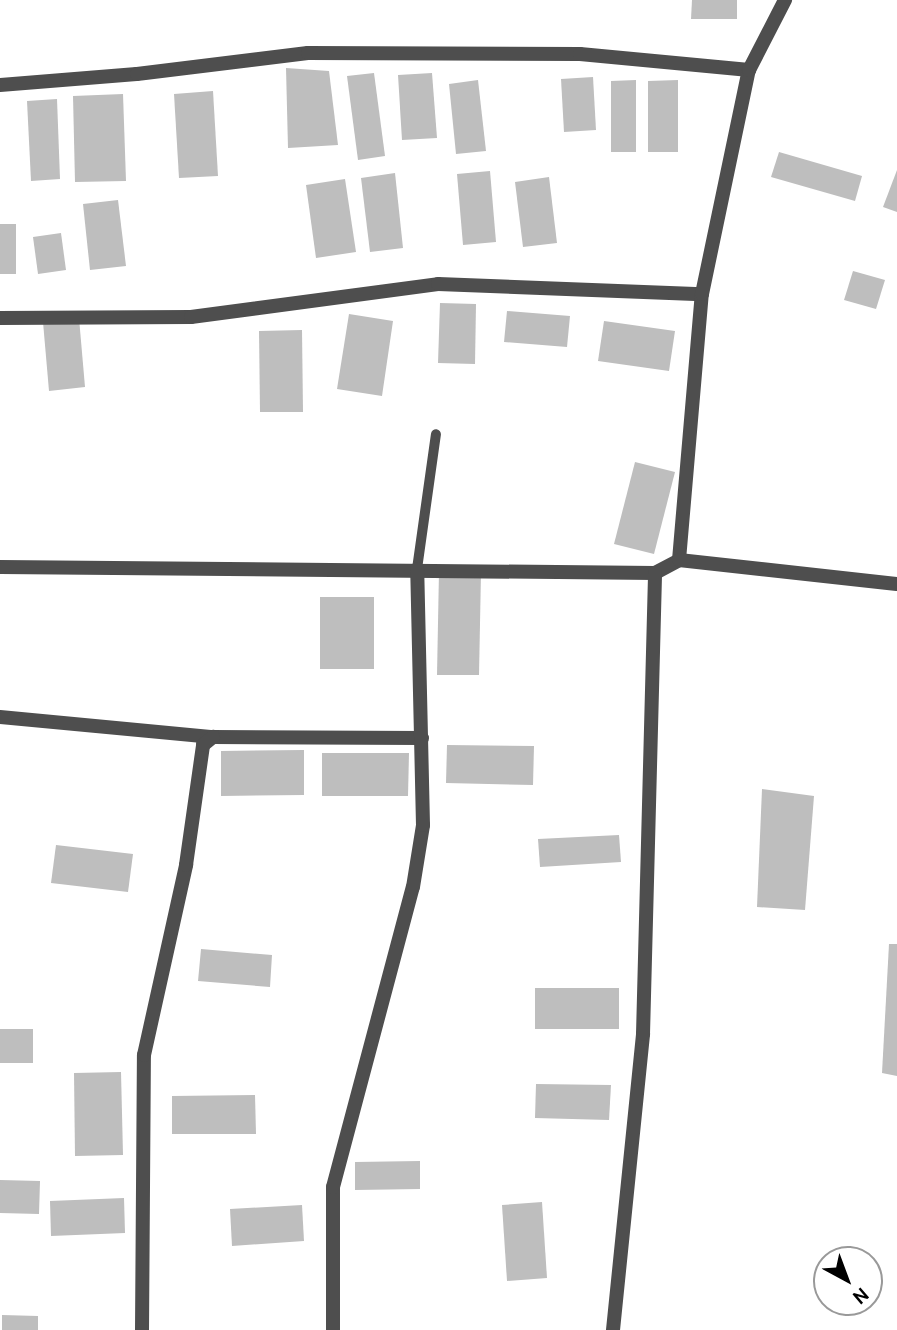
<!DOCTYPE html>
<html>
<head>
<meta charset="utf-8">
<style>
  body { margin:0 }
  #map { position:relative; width:897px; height:1330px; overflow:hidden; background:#fff; font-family:Cabin,sans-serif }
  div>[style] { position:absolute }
  .building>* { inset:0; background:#bebebe }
  .service>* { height:10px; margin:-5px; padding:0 5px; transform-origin:5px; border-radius:5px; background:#4e4e4e }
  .minor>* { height:14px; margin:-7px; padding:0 7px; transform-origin:7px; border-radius:7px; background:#4e4e4e }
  span { translate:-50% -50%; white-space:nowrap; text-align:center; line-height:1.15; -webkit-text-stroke:6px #fff; paint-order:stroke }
  .north { position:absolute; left:813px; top:1246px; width:70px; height:70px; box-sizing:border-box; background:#fff; border:2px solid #999; border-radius:50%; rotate:139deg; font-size:19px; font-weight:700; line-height:28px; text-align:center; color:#000 }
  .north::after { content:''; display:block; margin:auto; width:24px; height:32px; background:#000; clip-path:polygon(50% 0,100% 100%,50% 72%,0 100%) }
</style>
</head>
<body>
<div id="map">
  <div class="building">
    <i style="clip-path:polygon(692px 0,737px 0,737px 19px,691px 19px)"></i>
    <i style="clip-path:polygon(286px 68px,329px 71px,338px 145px,288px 148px)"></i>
    <i style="clip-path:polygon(374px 73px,385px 156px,358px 160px,347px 76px)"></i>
    <i style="clip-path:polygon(432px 73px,437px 138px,402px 140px,398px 75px)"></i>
    <i style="clip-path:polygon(593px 77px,596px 130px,564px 132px,561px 79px)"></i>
    <i style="clip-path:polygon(478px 80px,486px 151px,456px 154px,449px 84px)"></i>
    <i style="clip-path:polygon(636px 80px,636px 152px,611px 152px,611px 81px)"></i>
    <i style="clip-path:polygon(678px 80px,678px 152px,648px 152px,648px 81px)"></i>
    <i style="clip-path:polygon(213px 91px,218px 176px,179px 178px,174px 94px)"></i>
    <i style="clip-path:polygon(123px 94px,126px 181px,75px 182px,73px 96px)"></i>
    <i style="clip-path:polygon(57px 99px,60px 179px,31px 181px,27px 101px)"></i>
    <i style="clip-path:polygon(779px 152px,862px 176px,855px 201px,771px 177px)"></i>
    <i style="clip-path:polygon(897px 170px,897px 212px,883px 207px)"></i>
    <i style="clip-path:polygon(490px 171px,496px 242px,463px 245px,457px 174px)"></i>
    <i style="clip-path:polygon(395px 173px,403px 248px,370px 252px,361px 178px)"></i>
    <i style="clip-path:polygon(549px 177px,557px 243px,523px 247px,515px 182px)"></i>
    <i style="clip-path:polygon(345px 179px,356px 252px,316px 258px,306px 185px)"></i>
    <i style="clip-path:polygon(118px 200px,126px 266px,90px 270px,83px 204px)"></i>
    <i style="clip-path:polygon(0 224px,16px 224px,16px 274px,0 274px)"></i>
    <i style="clip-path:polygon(61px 233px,66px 270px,38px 274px,33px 237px)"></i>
    <i style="clip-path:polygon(853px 271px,885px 280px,876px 309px,844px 300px)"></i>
    <i style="clip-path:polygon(440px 303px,476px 304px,475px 364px,438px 363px)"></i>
    <i style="clip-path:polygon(507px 311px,570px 316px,567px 347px,504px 342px)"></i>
    <i style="clip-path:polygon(349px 314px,393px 321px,382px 396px,337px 389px)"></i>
    <i style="clip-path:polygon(79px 318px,85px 387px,49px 391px,43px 322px)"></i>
    <i style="clip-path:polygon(604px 321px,675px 331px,669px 371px,598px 361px)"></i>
    <i style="clip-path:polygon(302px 330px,303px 412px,260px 412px,259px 331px)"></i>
    <i style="clip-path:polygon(635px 462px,675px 472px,654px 554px,614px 544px)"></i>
    <i style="clip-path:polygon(439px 571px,481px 572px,479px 675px,437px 675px)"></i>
    <i style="clip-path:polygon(320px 597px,374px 597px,374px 669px,320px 669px)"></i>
    <i style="clip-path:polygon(447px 745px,534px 746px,533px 785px,446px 783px)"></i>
    <i style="clip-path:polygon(304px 750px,304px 795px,221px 796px,221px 751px)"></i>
    <i style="clip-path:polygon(322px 753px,409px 753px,408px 796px,322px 796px)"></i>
    <i style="clip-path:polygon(762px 789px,814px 796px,805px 910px,757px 907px)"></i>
    <i style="clip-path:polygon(619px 835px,621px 862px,540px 867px,538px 839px)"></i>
    <i style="clip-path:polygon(56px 845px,133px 854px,128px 892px,51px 883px)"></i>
    <i style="clip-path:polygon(889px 944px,897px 944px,897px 1076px,882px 1073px)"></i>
    <i style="clip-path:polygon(201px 949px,272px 955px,270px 987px,198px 981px)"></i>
    <i style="clip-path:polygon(535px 988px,619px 988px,619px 1029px,535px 1029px)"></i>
    <i style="clip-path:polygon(0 1029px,33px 1029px,33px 1063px,0 1063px)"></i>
    <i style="clip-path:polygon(121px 1072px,123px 1155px,75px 1156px,74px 1073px)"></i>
    <i style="clip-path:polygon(536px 1084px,611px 1085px,609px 1120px,535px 1118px)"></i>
    <i style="clip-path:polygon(255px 1095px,256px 1134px,172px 1134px,172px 1096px)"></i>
    <i style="clip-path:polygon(420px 1161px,420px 1189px,355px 1190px,355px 1162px)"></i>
    <i style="clip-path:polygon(0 1180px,40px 1181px,39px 1214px,0 1213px)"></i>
    <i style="clip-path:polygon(124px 1198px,125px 1233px,51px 1236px,50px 1201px)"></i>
    <i style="clip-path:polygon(542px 1202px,547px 1278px,507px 1281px,502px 1205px)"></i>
    <i style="clip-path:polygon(302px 1205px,304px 1241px,232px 1246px,230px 1209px)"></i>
    <i style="clip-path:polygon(2px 1315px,38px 1316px,38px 1330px,2px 1330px)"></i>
  </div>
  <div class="service">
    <i style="left:417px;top:569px;width:136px;rotate:-82deg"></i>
  </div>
  <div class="minor">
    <i style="left:0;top:85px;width:137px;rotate:-4.6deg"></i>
    <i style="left:137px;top:74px;width:172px;rotate:-7deg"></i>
    <i style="left:308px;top:53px;width:272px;rotate:0.2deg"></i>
    <i style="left:580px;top:54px;width:170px;rotate:5.4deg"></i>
    <i style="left:0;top:318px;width:191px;rotate:-0.3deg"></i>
    <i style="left:191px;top:317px;width:249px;rotate:-7.6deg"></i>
    <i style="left:438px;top:284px;width:264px;rotate:2.2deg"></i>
    <i style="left:679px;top:560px;width:267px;rotate:-85.1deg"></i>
    <i style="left:702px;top:294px;width:229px;rotate:-78.2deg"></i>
    <i style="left:749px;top:70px;width:79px;rotate:-62.8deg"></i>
    <i style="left:0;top:567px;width:655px;rotate:0.52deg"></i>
    <i style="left:655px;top:573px;width:27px;rotate:-28deg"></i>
    <i style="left:679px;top:560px;width:219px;rotate:6.3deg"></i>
    <i style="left:0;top:717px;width:214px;rotate:5.4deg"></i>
    <i style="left:213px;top:737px;width:209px;rotate:0.3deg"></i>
    <i style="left:142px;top:1330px;width:275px;rotate:-89.6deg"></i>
    <i style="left:144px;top:1055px;width:195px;rotate:-77.5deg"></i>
    <i style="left:186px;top:865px;width:121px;rotate:-81.9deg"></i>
    <i style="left:203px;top:745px;width:13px;rotate:-39deg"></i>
    <i style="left:333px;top:1330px;width:143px;rotate:-90deg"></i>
    <i style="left:333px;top:1187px;width:310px;rotate:-75.1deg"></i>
    <i style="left:413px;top:887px;width:63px;rotate:-80.8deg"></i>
    <i style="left:423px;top:825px;width:256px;rotate:-91.3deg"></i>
    <i style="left:613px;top:1330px;width:298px;rotate:-84.2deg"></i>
    <i style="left:643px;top:1034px;width:461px;rotate:-88.5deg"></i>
  </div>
  <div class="north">N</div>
</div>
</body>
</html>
